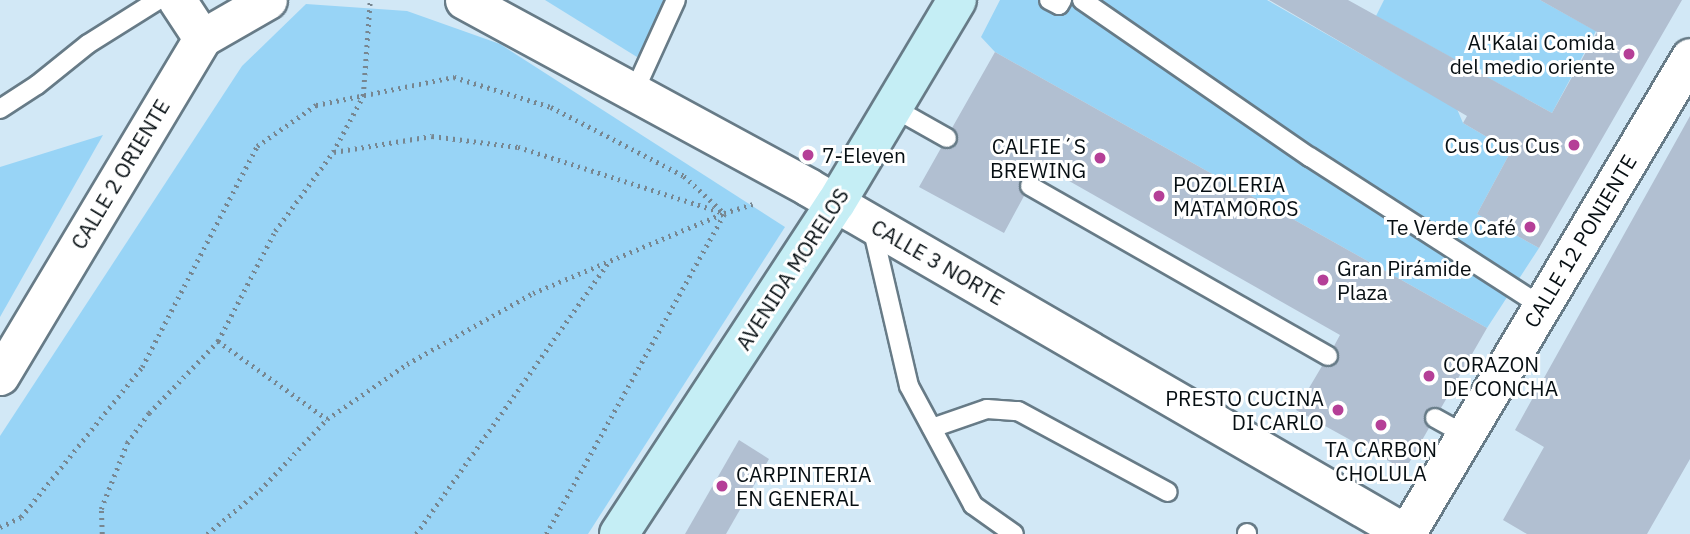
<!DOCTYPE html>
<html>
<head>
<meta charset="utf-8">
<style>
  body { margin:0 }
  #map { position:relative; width:1690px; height:534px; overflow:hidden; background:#d2e8f6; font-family:"IBM Plex Sans",sans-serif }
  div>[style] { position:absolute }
  .green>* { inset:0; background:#98d4f6 }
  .building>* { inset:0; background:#b1bfd1 }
  .path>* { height:4.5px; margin-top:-2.25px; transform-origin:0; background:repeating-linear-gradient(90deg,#778690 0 2px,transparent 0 7px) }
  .roads { filter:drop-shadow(2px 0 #677b87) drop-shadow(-2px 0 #677b87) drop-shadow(0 2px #677b87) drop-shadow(0 -2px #677b87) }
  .lane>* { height:18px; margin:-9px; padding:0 9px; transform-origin:9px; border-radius:9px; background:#fff }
  .street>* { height:37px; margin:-18.5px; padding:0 18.5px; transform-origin:18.5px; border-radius:18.5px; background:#fff }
  .secondary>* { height:38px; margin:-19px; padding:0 19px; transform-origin:19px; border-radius:19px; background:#c5eef5 }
  .dots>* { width:19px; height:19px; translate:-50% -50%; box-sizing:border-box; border:4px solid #fff; border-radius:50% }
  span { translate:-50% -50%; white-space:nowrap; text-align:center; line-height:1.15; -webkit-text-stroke:6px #fff; paint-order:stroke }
  .poi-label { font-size:21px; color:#070f13 }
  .right { translate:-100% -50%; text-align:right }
  .left { translate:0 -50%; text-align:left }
  .street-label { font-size:21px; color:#070f13 }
</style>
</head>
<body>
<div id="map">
  <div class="green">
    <i style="clip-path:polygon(545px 0,672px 0,637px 57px)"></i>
    <i style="clip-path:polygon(1000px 0,1267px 0,1457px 109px,1463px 123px,1511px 151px,1477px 214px,1539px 248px,1487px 328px,995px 52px,981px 37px)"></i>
    <i style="clip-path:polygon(1384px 0,1540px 0,1596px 31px,1552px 113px,1376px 16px)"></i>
    <i style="clip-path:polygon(306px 4px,407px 11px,500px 44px,785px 227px,588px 534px,0 534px,0 436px,242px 66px)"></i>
    <i style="clip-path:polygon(103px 135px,0 317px,0 167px)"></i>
  </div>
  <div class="building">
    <i style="clip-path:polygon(1269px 0,1348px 0,1552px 113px,1597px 32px,1540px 0,1682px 0,1539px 248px,1477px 214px,1511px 151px,1463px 123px,1467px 116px)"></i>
    <i style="clip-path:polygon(995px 52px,1487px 328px,1441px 408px,1434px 407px,1425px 412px,1424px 419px,1429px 428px,1405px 470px,1296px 410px,1322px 366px,1329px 367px,1337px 362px,1339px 355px,1334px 346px,1340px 335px,1041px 165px,1035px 176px,1025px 176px,1020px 181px,1020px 191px,1024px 196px,1004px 233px,919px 187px,941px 148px,952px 148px,957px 143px,957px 133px,952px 128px)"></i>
    <i style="clip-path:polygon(1690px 116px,1690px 459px,1647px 534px,1527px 534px,1503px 520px,1544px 447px,1515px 430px)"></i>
    <i style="clip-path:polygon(739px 440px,769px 459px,726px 534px,685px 534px)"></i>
  </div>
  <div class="path">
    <i style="left:334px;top:152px;width:99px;rotate:-9.3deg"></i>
    <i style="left:432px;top:136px;width:87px;rotate:7.3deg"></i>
    <i style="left:518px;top:147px;width:215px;rotate:17.8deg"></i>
    <i style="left:218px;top:341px;width:134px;rotate:35.6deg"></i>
    <i style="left:0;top:527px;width:23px;rotate:-25deg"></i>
    <i style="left:21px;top:517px;width:193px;rotate:-51.1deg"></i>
    <i style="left:142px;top:367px;width:249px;rotate:-62.5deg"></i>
    <i style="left:257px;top:146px;width:72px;rotate:-34.8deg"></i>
    <i style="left:316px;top:105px;width:141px;rotate:-11.5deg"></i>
    <i style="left:454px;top:77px;width:102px;rotate:17.2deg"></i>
    <i style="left:551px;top:107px;width:150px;rotate:27.4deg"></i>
    <i style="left:684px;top:176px;width:54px;rotate:42.8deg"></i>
    <i style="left:724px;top:213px;width:30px;rotate:-17deg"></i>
    <i style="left:102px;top:534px;width:25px;rotate:-92deg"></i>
    <i style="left:101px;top:509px;width:71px;rotate:-68.5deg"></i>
    <i style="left:127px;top:443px;width:37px;rotate:-54deg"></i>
    <i style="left:149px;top:413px;width:100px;rotate:-46.2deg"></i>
    <i style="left:218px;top:341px;width:124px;rotate:-62.6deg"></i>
    <i style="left:275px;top:231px;width:98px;rotate:-53.7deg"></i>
    <i style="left:333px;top:152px;width:64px;rotate:-61.8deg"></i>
    <i style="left:363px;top:96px;width:96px;rotate:-85.8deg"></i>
    <i style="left:207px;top:534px;width:69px;rotate:-39.7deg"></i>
    <i style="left:260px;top:490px;width:98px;rotate:-46.7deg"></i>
    <i style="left:327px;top:419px;width:97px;rotate:-34.5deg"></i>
    <i style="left:407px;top:364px;width:145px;rotate:-29.4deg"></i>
    <i style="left:533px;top:293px;width:207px;rotate:-22.7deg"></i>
    <i style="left:416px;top:534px;width:332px;rotate:-54.7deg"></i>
    <i style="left:546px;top:534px;width:366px;rotate:-60.9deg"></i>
  </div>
  <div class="roads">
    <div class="lane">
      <i style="left:1049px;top:0;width:11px;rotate:27deg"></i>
      <i style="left:1059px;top:5px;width:6px;rotate:-59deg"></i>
      <i style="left:1082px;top:0;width:277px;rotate:34.6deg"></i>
      <i style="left:1310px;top:157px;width:275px;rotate:32.8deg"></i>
      <i style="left:634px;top:92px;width:101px;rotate:-65.5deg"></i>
      <i style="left:892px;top:107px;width:63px;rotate:29.4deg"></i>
      <i style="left:0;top:109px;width:44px;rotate:-33deg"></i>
      <i style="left:37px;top:85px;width:65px;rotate:-38.8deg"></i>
      <i style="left:88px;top:44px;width:83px;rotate:-32.2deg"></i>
      <i style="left:1030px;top:186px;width:343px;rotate:29.7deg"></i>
      <i style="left:872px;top:227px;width:163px;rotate:76.9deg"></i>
      <i style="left:909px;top:386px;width:135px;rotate:61.7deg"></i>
      <i style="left:973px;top:505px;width:50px;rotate:35.3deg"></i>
      <i style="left:1435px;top:418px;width:33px;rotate:29deg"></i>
      <i style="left:932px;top:428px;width:58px;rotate:-19.1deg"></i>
      <i style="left:987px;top:409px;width:31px;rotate:4deg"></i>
      <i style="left:1018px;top:411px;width:170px;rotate:28.4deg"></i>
      <i style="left:1247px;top:534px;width:1px;rotate:-90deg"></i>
    </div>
    <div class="street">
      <i style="left:177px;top:0;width:45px;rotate:56.7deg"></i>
      <i style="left:464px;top:0;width:392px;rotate:28.5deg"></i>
      <i style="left:808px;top:187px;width:692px;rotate:30.08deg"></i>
      <i style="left:0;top:376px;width:394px;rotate:-59.1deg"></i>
      <i style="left:202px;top:38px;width:76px;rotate:-29.9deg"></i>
      <i style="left:1406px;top:534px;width:555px;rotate:-59.23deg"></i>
    </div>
    <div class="secondary">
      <i style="left:619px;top:534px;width:396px;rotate:-56.8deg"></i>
      <i style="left:836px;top:203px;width:236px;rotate:-59.2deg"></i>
    </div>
  </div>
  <div class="dots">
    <i style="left:1629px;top:54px;background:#b53f97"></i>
    <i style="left:1574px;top:145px;background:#b53f97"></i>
    <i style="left:808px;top:155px;background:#b53f97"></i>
    <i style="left:1100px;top:158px;background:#b53f97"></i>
    <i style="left:1159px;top:196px;background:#b53f97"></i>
    <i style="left:1530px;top:227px;background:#b53f97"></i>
    <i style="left:1323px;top:280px;background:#b53f97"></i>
    <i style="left:1429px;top:376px;background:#b53f97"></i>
    <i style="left:1338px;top:410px;background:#b53f97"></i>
    <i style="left:1381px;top:425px;background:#b53f97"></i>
    <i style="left:722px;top:486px;background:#b53f97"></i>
  </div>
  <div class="poi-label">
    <span class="right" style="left:1615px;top:54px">Al'Kalai Comida<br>del medio oriente</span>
    <span class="right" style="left:1560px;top:145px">Cus Cus Cus</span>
    <span class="right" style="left:1086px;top:158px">CALFIE´S<br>BREWING</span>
    <span class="left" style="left:822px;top:155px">7-Eleven</span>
    <span class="left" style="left:1173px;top:196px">POZOLERIA<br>MATAMOROS</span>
    <span class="right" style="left:1516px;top:227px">Te Verde Café</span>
    <span class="left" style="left:1337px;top:280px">Gran Pirámide<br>Plaza</span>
    <span class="left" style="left:1443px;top:376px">CORAZON<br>DE CONCHA</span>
    <span class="right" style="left:1324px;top:410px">PRESTO CUCINA<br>DI CARLO</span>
    <span style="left:1381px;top:461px">TA CARBON<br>CHOLULA</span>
    <span class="left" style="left:736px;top:486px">CARPINTERIA<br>EN GENERAL</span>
  </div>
  <div class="street-label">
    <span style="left:120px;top:174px;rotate:-59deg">CALLE 2 ORIENTE</span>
    <span style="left:1580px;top:241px;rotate:-59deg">CALLE 12 PONIENTE</span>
    <span style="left:938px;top:262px;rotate:30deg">CALLE 3 NORTE</span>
    <span style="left:792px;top:269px;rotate:-57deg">AVENIDA MORELOS</span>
  </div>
</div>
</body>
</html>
